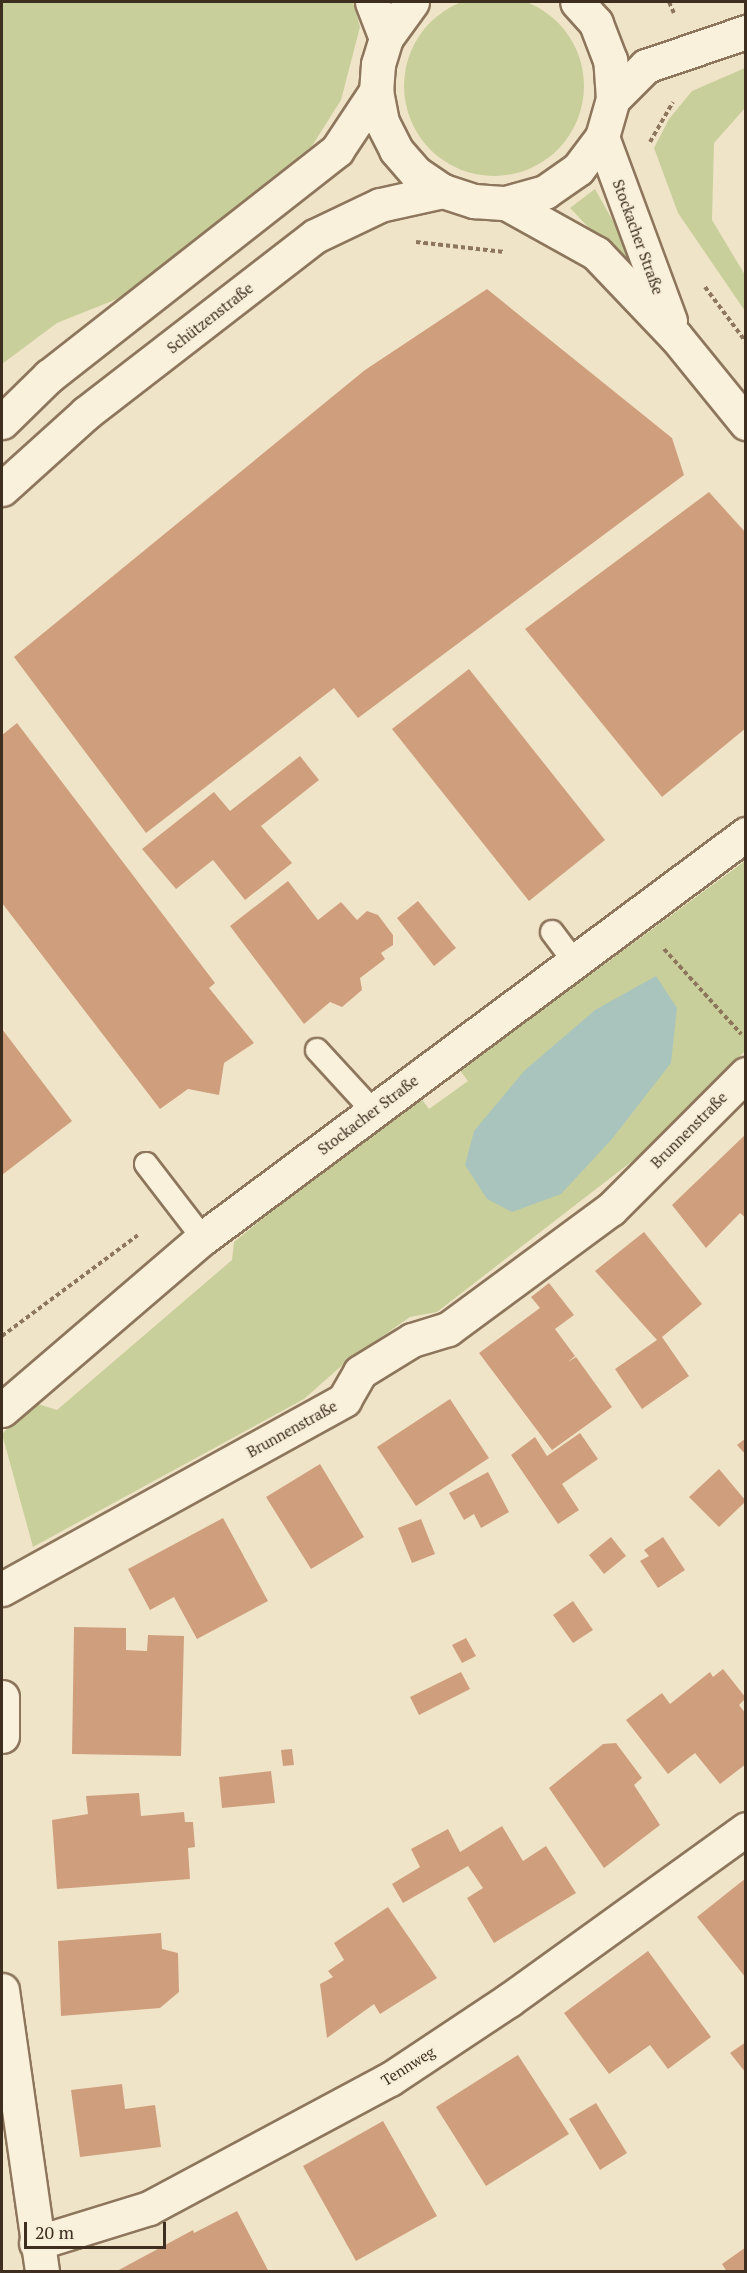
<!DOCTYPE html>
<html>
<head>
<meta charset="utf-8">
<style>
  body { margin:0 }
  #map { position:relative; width:747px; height:2273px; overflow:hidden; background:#f0e4c8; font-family:"PT Serif",serif }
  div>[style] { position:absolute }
  .green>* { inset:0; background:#c9cf9b }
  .round { border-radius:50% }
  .water>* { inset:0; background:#a9c4bc }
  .building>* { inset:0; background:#cf9f7d }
  .path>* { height:4px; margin-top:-2px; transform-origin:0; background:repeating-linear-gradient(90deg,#8d765c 0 4.5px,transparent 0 7.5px) }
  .roads { filter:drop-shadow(2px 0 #8d765c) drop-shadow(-2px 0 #8d765c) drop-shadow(0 2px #8d765c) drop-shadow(0 -2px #8d765c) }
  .service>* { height:22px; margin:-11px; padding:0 11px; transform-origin:11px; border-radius:11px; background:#faf1dc }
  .minor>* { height:33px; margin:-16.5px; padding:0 16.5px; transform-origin:16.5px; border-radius:16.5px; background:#faf1dc }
  .tertiary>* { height:33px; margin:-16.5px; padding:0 16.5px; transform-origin:16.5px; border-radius:16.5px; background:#faf1dc }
  .secondary>* { height:33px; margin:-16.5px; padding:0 16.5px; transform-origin:16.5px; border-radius:16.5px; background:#faf1dc }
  span { translate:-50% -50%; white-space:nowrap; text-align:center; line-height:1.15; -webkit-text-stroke:4.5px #f7eed8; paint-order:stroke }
  .street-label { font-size:15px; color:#3d2e20 }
  .frame { position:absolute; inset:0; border:3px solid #3d2e20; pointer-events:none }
  .scale { position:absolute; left:24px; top:2222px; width:142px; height:27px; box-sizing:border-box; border:3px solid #3d2e20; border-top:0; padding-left:8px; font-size:18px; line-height:21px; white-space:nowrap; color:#3d2e20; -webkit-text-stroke:4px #f7eed8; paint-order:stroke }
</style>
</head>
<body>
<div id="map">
  <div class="green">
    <i class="round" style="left:404px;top:-4px;width:180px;height:180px"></i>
    <i style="clip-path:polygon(2px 2px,353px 2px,360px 27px,341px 100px,312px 146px,122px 297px,57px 323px,2px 364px)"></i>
    <i style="clip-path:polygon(745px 68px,745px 108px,714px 143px,712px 220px,745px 275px,745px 311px,678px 213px,654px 148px,669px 119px,692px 91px)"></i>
    <i style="clip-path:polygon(595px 189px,638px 266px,631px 272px,570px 208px)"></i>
    <i style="clip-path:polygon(745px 861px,745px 1051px,644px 1152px,437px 1312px,410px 1317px,347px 1361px,304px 1399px,33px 1547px,2px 1434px,35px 1403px,57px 1410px,232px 1260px,234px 1242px,417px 1093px,429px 1109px,468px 1081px,456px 1065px,515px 1030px)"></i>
  </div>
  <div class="water">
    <i style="clip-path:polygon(656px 976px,677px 1008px,671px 1063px,612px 1139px,561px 1194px,512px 1212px,487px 1199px,465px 1165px,474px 1131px,524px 1071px,595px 1010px)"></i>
  </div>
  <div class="building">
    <i style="clip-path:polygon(487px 289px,672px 438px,684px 475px,358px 718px,334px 688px,146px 833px,14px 657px,365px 370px)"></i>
    <i style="clip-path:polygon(709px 492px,746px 533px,746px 728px,662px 797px,525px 629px)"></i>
    <i style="clip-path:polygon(469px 669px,605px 840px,529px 901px,392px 729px)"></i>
    <i style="clip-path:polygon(17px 723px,215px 983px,209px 988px,254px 1043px,224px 1063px,219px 1095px,188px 1089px,160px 1109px,2px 903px,2px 735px)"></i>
    <i style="clip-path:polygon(300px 756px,319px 780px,261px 826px,292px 863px,245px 900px,213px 860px,176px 889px,142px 849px,214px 792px,230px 811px)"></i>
    <i style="clip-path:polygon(288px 881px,318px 920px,341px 902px,357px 920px,367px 911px,378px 915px,393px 935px,393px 945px,381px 953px,385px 959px,360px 978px,362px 990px,342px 1007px,330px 1002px,304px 1024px,230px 926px)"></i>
    <i style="clip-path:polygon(418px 901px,456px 948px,434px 966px,397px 918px)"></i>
    <i style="clip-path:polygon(2px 1029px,72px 1121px,2px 1175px)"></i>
    <i style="clip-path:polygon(746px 1134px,746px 1218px,740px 1213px,706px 1248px,672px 1205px)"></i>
    <i style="clip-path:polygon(644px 1232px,702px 1304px,662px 1337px,689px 1376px,642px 1409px,615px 1369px,657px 1340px,595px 1271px)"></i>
    <i style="clip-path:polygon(549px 1283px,574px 1315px,555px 1329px,575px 1356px,568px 1362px,576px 1357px,612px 1407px,552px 1450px,479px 1353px,540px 1308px,531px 1297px)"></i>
    <i style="clip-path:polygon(450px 1399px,489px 1458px,416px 1506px,377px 1447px)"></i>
    <i style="clip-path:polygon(580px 1433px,598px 1459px,562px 1484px,579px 1510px,558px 1524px,511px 1455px,535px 1437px,547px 1456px)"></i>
    <i style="clip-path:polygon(746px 1438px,746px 1455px,737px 1445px)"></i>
    <i style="clip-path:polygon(320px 1464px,364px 1537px,311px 1569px,266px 1497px)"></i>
    <i style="clip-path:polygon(719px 1469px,746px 1501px,719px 1527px,689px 1497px)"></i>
    <i style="clip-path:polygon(488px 1472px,509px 1512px,481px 1528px,474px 1514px,464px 1520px,449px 1493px)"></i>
    <i style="clip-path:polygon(223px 1518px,268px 1601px,197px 1639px,174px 1597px,150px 1610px,128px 1569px)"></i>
    <i style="clip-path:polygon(421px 1519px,435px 1554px,412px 1563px,398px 1528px)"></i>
    <i style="clip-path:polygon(611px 1537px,626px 1556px,604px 1574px,589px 1555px)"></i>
    <i style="clip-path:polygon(663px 1537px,685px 1570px,658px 1588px,640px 1561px,649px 1556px,644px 1550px)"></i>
    <i style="clip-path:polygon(573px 1601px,593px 1630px,573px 1643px,553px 1615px)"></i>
    <i style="clip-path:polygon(74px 1627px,126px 1628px,126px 1650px,147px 1651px,148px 1635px,184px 1636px,181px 1756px,72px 1754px)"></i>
    <i style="clip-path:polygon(466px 1638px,476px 1656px,462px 1663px,452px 1645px)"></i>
    <i style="clip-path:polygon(723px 1669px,746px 1698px,739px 1705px,746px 1714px,746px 1764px,720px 1784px,695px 1753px,668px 1774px,626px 1720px,662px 1693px,670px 1704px,710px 1672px,713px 1677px)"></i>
    <i style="clip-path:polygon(461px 1672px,470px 1689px,419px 1715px,410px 1697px)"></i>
    <i style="clip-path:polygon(616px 1743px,642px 1778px,634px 1785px,660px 1825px,604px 1868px,549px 1788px,603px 1744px)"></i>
    <i style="clip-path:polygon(292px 1749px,294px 1765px,283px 1766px,281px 1750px)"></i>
    <i style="clip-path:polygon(271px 1771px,275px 1803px,222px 1808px,219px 1777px)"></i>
    <i style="clip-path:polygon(139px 1793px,141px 1816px,184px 1812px,185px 1822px,193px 1822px,195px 1847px,188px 1848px,190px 1879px,57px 1889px,52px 1820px,88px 1814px,86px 1796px)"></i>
    <i style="clip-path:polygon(502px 1826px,523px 1861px,546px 1846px,576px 1893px,494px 1943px,467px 1898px,483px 1888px,468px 1866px,403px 1903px,392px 1884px,420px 1867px,411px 1849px,448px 1829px,460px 1852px)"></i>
    <i style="clip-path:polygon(746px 1878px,746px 1978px,697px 1917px)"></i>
    <i style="clip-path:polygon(388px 1907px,437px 1978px,380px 2014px,374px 2004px,327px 2038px,320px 1984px,333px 1977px,328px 1971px,344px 1960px,334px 1943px)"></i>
    <i style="clip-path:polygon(161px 1933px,162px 1949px,178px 1953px,179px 1992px,160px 2008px,61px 2016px,58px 1941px)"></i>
    <i style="clip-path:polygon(648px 1951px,711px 2037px,668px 2069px,650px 2045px,609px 2074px,564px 2013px)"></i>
    <i style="clip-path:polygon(746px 2042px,746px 2073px,730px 2053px)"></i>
    <i style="clip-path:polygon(518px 2055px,569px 2134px,486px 2186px,436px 2107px)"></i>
    <i style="clip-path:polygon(122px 2084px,125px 2109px,155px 2105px,161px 2147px,80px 2157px,71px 2090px)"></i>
    <i style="clip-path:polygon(596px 2103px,627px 2153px,600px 2170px,569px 2119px)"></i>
    <i style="clip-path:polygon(383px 2121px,437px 2216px,356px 2261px,303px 2166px)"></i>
    <i style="clip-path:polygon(237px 2211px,269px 2272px,115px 2272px,193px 2230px,194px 2233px)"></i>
    <i style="clip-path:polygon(746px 2247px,746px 2272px,727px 2272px,722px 2264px)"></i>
  </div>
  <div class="path">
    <i style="left:669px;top:2px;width:12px;rotate:66deg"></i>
    <i style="left:650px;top:142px;width:46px;rotate:-60.1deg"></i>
    <i style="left:416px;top:242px;width:89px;rotate:6.5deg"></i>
    <i style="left:705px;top:287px;width:69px;rotate:53.3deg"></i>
    <i style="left:664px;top:949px;width:115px;rotate:47.8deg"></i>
    <i style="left:2px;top:1336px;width:169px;rotate:-36.6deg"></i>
  </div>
  <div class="roads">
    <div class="service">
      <i style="left:552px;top:932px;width:38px;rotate:53deg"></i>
      <i style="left:317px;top:1050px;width:83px;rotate:47.4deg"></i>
      <i style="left:146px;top:1164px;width:93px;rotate:52.4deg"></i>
    </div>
    <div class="minor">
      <i style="left:602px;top:137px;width:196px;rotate:69.7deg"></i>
      <i style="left:506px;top:203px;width:103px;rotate:29.1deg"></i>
      <i style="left:596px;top:253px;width:116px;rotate:46.4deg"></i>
      <i style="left:676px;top:337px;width:111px;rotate:50.9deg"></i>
      <i style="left:2px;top:1410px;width:265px;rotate:-40.6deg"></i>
      <i style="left:203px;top:1238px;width:677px;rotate:-36.65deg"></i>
      <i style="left:2px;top:1589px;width:391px;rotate:-28.9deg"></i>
      <i style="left:344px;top:1400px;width:32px;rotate:-60deg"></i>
      <i style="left:360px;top:1372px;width:61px;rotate:-31.6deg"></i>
      <i style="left:412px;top:1340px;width:38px;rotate:-17deg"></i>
      <i style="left:448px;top:1329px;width:202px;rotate:-36.4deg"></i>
      <i style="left:611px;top:1209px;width:191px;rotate:-45deg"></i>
      <i style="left:2px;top:1697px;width:39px;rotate:90deg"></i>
      <i style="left:2px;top:1990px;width:285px;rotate:81.9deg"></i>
      <i style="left:36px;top:2243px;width:118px;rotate:-17.2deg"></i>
      <i style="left:149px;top:2208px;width:273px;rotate:-28.2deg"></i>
      <i style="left:390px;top:2079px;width:143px;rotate:-33.6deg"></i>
      <i style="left:509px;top:2000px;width:292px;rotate:-35.8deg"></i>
    </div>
    <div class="tertiary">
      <i style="left:372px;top:2px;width:39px;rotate:69deg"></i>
    </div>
    <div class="secondary">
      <i style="left:412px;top:2px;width:44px;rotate:125.8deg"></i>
      <i style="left:386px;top:38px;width:27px;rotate:107deg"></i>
      <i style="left:378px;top:64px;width:27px;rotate:94deg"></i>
      <i style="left:376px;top:91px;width:32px;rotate:79deg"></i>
      <i style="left:382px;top:122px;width:31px;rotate:63deg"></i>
      <i style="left:396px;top:150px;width:30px;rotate:49deg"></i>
      <i style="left:416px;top:173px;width:32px;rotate:34deg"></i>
      <i style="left:443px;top:191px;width:33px;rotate:18deg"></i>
      <i style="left:474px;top:201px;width:32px;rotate:4deg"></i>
      <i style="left:506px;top:203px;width:41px;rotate:-15.8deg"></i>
      <i style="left:545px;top:192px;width:40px;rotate:-34.9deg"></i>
      <i style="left:578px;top:169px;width:40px;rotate:-53deg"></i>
      <i style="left:602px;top:137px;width:40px;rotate:-74deg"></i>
      <i style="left:613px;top:99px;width:39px;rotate:-94deg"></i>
      <i style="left:610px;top:60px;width:40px;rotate:-111deg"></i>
      <i style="left:596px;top:23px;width:28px;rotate:-132deg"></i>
      <i style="left:613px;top:99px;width:47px;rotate:-45deg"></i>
      <i style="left:646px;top:66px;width:106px;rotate:-18.8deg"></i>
      <i style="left:2px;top:422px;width:66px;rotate:-44.4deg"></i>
      <i style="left:49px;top:376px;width:366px;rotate:-38.1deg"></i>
      <i style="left:337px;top:150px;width:71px;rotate:-56.5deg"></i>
      <i style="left:2px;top:489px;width:113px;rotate:-42.1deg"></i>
      <i style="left:86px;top:413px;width:289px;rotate:-37.7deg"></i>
      <i style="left:315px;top:236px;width:72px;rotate:-25.5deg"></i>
      <i style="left:380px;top:205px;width:65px;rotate:-12.5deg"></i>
    </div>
  </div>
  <div class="street-label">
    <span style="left:638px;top:237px;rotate:70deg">Stockacher Straße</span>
    <span style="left:210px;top:318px;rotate:-38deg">Schützenstraße</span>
    <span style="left:368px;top:1115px;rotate:-37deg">Stockacher Straße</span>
    <span style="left:689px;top:1130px;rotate:-45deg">Brunnenstraße</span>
    <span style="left:292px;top:1429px;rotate:-29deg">Brunnenstraße</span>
    <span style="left:408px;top:2066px;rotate:-32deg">Tennweg</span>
  </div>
  <div class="frame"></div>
  <div class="scale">20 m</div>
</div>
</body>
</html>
